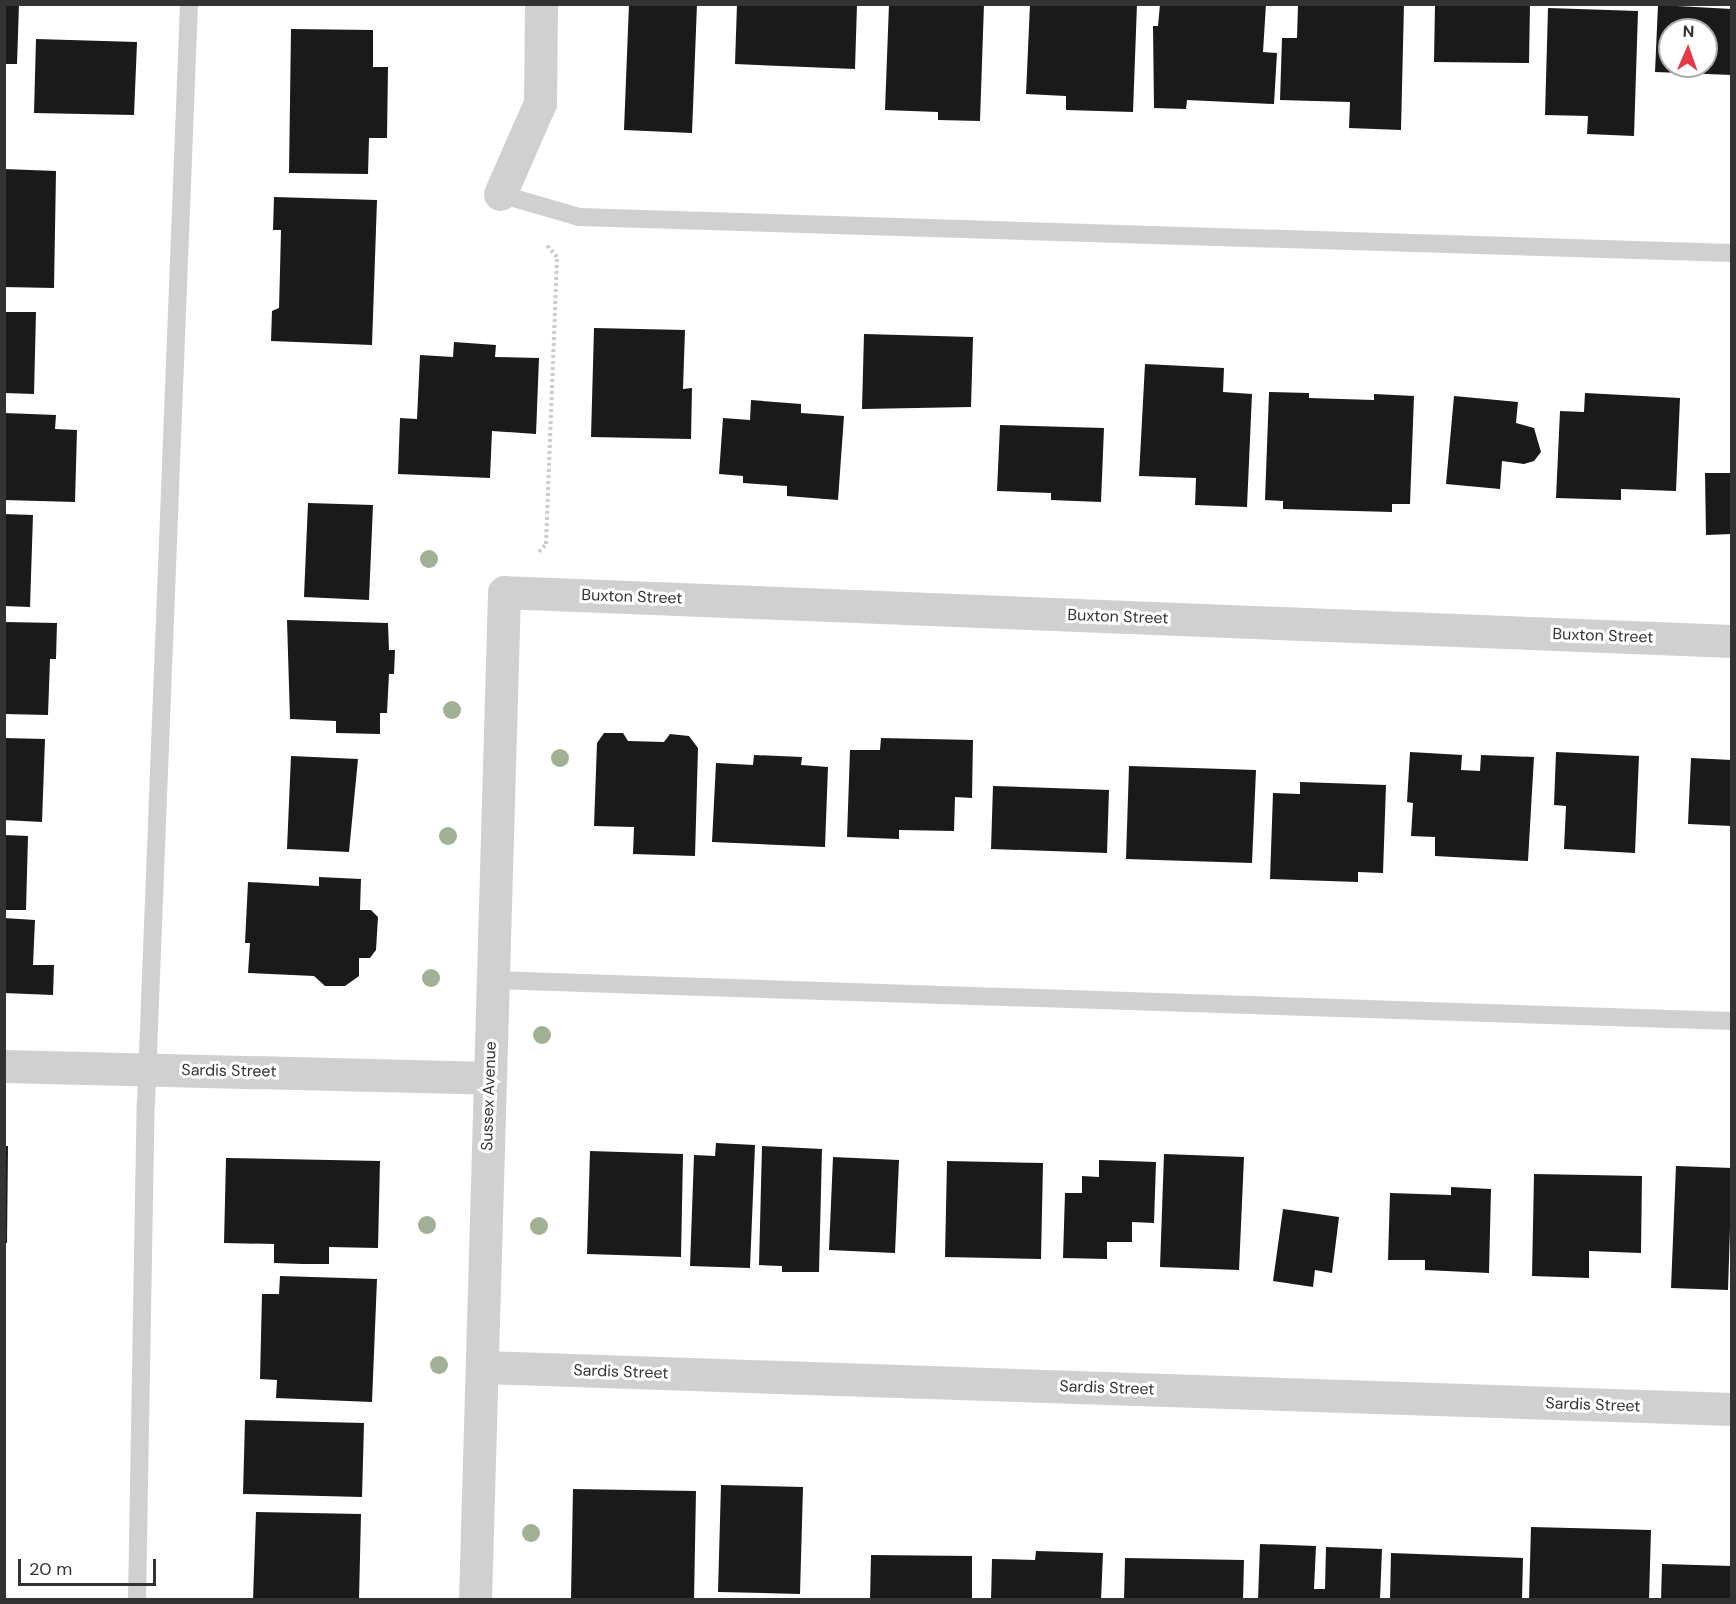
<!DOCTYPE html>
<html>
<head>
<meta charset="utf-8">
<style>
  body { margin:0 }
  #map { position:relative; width:1736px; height:1604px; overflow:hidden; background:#fff; font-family:"DM Sans",sans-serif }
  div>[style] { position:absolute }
  .building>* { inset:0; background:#1a1a1a }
  .path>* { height:4px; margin-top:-2px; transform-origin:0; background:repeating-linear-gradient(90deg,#cdcdcd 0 3px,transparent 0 6px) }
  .lane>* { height:18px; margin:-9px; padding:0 9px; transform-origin:9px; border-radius:9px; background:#d0d0d0 }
  .street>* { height:33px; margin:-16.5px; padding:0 16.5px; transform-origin:16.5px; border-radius:16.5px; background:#d0d0d0 }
  .trees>* { width:18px; height:18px; margin:-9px; border-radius:50%; background:#a2b095 }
  span { translate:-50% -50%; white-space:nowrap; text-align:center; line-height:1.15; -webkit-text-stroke:6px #fff; paint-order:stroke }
  .street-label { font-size:16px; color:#333 }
  .frame { position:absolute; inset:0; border:6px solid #333; pointer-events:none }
  .north { position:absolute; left:1658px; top:18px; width:60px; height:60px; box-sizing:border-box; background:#fff; border:2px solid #adadad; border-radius:50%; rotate:2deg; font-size:16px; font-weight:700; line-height:24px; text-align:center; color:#333 }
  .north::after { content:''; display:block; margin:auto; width:21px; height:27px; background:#e63946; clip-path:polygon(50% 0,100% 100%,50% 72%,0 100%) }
  .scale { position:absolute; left:18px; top:1559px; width:138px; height:27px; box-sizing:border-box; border:3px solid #333; border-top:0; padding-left:8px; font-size:18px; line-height:21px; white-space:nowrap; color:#333; -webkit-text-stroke:4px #fff; paint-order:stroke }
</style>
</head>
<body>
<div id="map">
  <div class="building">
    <i style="clip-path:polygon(4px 4px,19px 4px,17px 64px,4px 64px)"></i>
    <i style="clip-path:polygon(629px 4px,697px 4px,692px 133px,624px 130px)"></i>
    <i style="clip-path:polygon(737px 4px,857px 4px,855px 69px,735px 64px)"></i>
    <i style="clip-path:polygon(889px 4px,984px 4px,980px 121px,938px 120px,938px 112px,885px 110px)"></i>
    <i style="clip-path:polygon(1030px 4px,1137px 4px,1133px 112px,1066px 110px,1066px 96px,1026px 94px)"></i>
    <i style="clip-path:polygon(1160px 4px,1266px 4px,1263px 52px,1277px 53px,1274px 104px,1187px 100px,1186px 109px,1154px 108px,1153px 26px,1158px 26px)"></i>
    <i style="clip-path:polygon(1298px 4px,1404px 4px,1401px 130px,1349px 128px,1350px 102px,1280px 100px,1282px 38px,1297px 38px)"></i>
    <i style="clip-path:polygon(1435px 4px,1530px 4px,1529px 63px,1434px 62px)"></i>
    <i style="clip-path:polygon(evenodd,1658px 5px,1732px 9px,1732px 75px,1655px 72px,1658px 5px,1670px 30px,1706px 30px,1706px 66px,1670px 66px,1670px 30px)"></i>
    <i style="clip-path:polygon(1548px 8px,1638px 11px,1634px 136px,1587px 134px,1588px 116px,1545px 115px)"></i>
    <i style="clip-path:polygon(291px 29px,373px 30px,373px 67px,388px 67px,387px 138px,369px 138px,368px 174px,289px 173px)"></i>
    <i style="clip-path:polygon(36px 39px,137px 42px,134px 115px,34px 113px)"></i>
    <i style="clip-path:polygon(4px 169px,56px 171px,54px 288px,4px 287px)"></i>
    <i style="clip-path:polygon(274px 197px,377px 200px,372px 345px,271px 341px,272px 311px,279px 308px,280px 271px,281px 230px,273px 230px)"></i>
    <i style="clip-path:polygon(4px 312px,36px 312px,34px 394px,4px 393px)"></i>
    <i style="clip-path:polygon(594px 328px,685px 330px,683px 389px,692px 388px,691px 439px,591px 437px)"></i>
    <i style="clip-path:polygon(864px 334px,973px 337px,971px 407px,862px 409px)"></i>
    <i style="clip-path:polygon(454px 342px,496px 345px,495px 357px,539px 358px,536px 434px,492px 431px,490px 478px,398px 474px,400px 418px,417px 419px,420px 355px,453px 357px)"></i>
    <i style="clip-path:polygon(1145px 364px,1224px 368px,1223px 392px,1252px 394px,1247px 507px,1195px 505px,1196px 478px,1139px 476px)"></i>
    <i style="clip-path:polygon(1269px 392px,1309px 393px,1309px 398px,1374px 400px,1374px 394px,1414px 396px,1410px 504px,1392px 504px,1392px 512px,1283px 509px,1283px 501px,1265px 500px)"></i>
    <i style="clip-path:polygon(1585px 393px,1680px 398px,1676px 491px,1621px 489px,1621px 500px,1556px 498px,1560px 411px,1584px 412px)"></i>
    <i style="clip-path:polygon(1454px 396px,1518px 402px,1516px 423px,1534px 428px,1541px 452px,1534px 461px,1524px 464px,1502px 461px,1500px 489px,1446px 484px)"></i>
    <i style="clip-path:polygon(751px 400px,801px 404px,801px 413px,844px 416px,838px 500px,787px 496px,787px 486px,743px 483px,743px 476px,719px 474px,723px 418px,750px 420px)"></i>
    <i style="clip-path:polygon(4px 413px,56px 415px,55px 429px,77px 430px,75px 502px,4px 500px)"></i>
    <i style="clip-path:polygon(1000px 425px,1104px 428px,1101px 502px,1051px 500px,1051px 493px,997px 491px)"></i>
    <i style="clip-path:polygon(1705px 473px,1732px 473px,1732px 534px,1706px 535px)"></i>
    <i style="clip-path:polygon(308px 503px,373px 505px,369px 600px,304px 597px)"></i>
    <i style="clip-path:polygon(4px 514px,33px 515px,30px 607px,4px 606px)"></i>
    <i style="clip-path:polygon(287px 620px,388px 623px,389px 650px,395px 650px,394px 674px,389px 674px,387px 713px,380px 713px,380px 734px,336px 733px,336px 721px,290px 719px)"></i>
    <i style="clip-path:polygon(4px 622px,57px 623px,56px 659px,50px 659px,48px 715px,4px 714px)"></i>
    <i style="clip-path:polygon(604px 733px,623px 733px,628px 741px,664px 742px,670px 734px,689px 736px,698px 748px,695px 856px,633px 854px,634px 827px,594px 826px,597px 743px)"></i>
    <i style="clip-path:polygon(4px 738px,45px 739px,42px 822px,4px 820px)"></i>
    <i style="clip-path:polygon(881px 738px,973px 740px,972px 798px,955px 797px,954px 831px,899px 830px,899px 839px,847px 837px,850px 750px,880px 750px)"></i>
    <i style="clip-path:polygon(1410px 752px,1462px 755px,1461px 770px,1480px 771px,1481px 755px,1534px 757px,1528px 861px,1435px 856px,1435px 837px,1411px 836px,1413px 803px,1407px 802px)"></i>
    <i style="clip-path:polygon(1556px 752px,1639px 756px,1635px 853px,1564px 849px,1566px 806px,1554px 805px)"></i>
    <i style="clip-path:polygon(754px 755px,802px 757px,801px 765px,828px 767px,825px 847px,712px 842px,716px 763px,753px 765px)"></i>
    <i style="clip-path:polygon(291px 756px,358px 759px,349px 852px,287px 849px)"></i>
    <i style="clip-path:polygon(1691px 758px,1732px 760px,1732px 826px,1688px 824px)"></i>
    <i style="clip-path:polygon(1129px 766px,1256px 770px,1252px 863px,1126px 859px)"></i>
    <i style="clip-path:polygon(1300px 782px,1386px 785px,1383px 873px,1358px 872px,1358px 882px,1270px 879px,1273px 793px,1300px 794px)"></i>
    <i style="clip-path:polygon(993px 786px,1109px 790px,1107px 853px,991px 849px)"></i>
    <i style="clip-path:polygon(5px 835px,28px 836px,26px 910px,5px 910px)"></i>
    <i style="clip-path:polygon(319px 877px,361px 879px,360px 910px,371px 910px,378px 917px,376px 950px,370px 958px,359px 958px,359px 976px,345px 986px,325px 986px,314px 976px,248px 973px,250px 943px,245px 943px,248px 882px,319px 886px)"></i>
    <i style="clip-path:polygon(4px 918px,35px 920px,33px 965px,54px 965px,53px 995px,4px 993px)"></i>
    <i style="clip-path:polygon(716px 1143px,755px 1145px,750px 1268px,690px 1266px,694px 1155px,715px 1156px)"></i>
    <i style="clip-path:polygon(4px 1146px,8px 1146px,7px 1243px,4px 1243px)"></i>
    <i style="clip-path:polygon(762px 1146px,822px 1149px,819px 1272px,782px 1272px,782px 1266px,759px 1265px)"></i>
    <i style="clip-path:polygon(590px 1151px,683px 1154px,681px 1257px,587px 1254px)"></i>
    <i style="clip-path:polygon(1164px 1154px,1244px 1157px,1239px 1270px,1160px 1267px)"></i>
    <i style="clip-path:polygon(833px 1157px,899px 1160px,895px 1253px,829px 1250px)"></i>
    <i style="clip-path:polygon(226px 1158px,380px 1161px,378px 1248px,329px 1247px,329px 1264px,303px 1264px,274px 1263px,274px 1244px,224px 1243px)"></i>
    <i style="clip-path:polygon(1099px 1160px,1156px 1162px,1154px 1223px,1132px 1222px,1132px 1242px,1107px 1242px,1107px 1259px,1063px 1258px,1065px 1193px,1082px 1193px,1082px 1176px,1099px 1177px)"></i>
    <i style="clip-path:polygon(947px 1161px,1043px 1163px,1041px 1259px,945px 1257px)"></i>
    <i style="clip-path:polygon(1676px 1166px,1732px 1168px,1728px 1290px,1671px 1288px)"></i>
    <i style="clip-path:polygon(1534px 1174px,1642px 1176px,1641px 1253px,1589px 1251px,1589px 1278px,1532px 1276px)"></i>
    <i style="clip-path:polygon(1451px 1187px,1491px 1189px,1489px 1273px,1425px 1270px,1425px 1260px,1388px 1260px,1390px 1193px,1451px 1195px)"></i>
    <i style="clip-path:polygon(1283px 1209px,1339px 1217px,1332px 1273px,1315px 1270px,1313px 1287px,1273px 1281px)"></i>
    <i style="clip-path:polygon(280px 1276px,377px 1279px,372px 1402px,276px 1398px,277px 1380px,260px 1379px,262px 1294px,279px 1294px)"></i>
    <i style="clip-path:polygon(245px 1420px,364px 1423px,362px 1497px,243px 1494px)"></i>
    <i style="clip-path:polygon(721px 1485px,803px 1487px,800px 1594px,718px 1592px)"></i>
    <i style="clip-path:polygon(573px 1489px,696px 1491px,694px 1600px,571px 1599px)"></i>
    <i style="clip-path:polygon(256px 1512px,361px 1514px,359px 1600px,253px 1600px)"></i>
    <i style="clip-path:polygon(1531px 1527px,1651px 1530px,1649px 1600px,1529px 1600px)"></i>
    <i style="clip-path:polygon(1260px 1544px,1316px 1546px,1314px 1589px,1325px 1589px,1326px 1547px,1382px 1549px,1380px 1600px,1258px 1600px)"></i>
    <i style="clip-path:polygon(1036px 1551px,1103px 1553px,1101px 1600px,991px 1600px,992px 1559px,1035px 1560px)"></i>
    <i style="clip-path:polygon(1391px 1553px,1523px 1558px,1522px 1600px,1390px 1600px)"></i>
    <i style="clip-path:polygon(871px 1555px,972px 1556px,972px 1600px,870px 1600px)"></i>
    <i style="clip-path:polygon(1125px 1558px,1244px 1560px,1243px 1600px,1124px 1600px)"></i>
    <i style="clip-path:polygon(1662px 1564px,1732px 1566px,1732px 1600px,1661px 1600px)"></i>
  </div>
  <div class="path">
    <i style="left:539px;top:552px;width:11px;rotate:-49deg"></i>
    <i style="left:546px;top:544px;width:287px;rotate:-87.8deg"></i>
    <i style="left:557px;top:257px;width:18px;rotate:-131deg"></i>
  </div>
  <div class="lane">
    <i style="left:500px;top:194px;width:82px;rotate:16.2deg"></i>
    <i style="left:579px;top:217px;width:1154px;rotate:1.79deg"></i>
    <i style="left:493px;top:980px;width:1240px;rotate:1.9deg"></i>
    <i style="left:137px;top:1600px;width:496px;rotate:-89deg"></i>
    <i style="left:146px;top:1104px;width:1101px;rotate:-87.76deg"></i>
  </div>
  <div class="street">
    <i style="left:500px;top:194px;width:99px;rotate:-66.3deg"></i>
    <i style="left:540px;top:103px;width:99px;rotate:-89.4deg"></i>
    <i style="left:4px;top:1066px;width:486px;rotate:1.4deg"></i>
    <i style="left:482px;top:1367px;width:1251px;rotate:1.92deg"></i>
    <i style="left:475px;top:1600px;width:1008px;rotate:-88.35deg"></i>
    <i style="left:504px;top:592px;width:1229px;rotate:2.29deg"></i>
  </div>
  <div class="trees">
    <i style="left:429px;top:559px"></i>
    <i style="left:452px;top:710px"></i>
    <i style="left:560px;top:758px"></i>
    <i style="left:448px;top:836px"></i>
    <i style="left:431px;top:978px"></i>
    <i style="left:542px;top:1035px"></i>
    <i style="left:427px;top:1225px"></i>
    <i style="left:539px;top:1226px"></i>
    <i style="left:439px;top:1365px"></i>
    <i style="left:531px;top:1533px"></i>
  </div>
  <div class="street-label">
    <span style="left:632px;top:597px;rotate:2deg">Buxton Street</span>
    <span style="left:1118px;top:617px;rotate:2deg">Buxton Street</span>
    <span style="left:1603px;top:636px;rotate:2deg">Buxton Street</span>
    <span style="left:229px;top:1071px;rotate:1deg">Sardis Street</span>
    <span style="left:489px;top:1096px;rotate:-88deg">Sussex Avenue</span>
    <span style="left:621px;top:1372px;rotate:2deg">Sardis Street</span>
    <span style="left:1107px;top:1388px;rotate:2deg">Sardis Street</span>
    <span style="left:1593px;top:1405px;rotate:2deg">Sardis Street</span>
  </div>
  <div class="frame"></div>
  <div class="north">N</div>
  <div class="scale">20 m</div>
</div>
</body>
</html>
